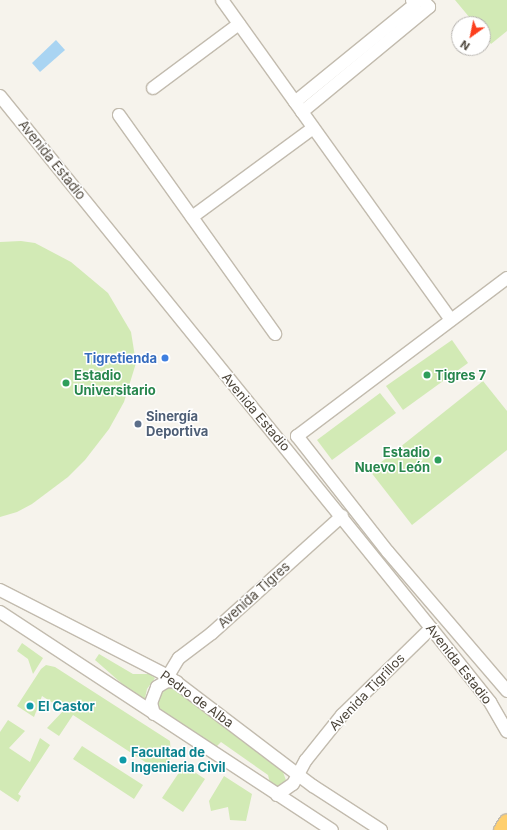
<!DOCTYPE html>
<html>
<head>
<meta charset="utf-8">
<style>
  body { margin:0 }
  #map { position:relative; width:507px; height:830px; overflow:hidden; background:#f6f3ec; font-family:Inter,sans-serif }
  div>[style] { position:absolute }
  .green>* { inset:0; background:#d2eab5 }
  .water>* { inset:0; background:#a9d4f2 }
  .roads { filter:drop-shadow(1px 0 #c2bbae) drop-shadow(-1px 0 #c2bbae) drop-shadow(0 1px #c2bbae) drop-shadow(0 -1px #c2bbae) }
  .minor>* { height:12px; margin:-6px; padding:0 6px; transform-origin:6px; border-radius:6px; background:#fff }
  .highway>* { height:17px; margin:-8.5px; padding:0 8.5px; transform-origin:8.5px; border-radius:8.5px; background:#ffcf6e }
  .dots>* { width:11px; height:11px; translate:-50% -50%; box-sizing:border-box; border:2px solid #fff; border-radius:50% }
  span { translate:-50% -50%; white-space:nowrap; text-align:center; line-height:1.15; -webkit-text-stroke:3px #fff; paint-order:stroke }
  .street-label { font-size:13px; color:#4b4439 }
  .shop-label { font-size:13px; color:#366cbe; font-weight:700 }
  .right { translate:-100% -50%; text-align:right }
  .leisure-label { font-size:13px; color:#27864d; font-weight:700 }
  .left { translate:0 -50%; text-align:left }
  .service-label { font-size:13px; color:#4e5e75; font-weight:700 }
  .culture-label { font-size:13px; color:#0d838f; font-weight:700 }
  .north { position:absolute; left:451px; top:16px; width:40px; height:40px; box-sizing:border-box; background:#fff; border:1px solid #b7b4b0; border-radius:50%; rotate:213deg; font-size:11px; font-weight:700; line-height:16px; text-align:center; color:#4b4439 }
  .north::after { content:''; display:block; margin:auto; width:14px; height:18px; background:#fc3f1d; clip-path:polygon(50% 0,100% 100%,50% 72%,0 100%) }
</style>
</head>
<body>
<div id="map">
  <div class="green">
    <i style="clip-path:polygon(455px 0,507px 0,507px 31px,491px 44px,483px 34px,483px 24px,475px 24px)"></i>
    <i style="clip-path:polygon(21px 241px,35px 243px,71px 262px,108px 293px,131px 332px,136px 363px,124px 402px,109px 429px,85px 460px,68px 477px,32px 504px,17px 512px,0 517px,0 242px)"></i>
    <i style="clip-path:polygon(452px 340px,468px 363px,403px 410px,386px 386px)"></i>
    <i style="clip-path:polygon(483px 381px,507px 411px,507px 450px,412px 525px,370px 471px)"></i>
    <i style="clip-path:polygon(380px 393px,396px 413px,332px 460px,317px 440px)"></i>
    <i style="clip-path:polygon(22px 643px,43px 658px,33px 674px,28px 659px,17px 651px)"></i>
    <i style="clip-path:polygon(99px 654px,133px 674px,149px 674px,155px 678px,147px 689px,144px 703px,95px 660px)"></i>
    <i style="clip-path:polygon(46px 665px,55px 667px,170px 741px,171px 757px,167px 768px,160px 764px,156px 769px,73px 715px,59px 736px,47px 728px,64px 710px,42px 696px,34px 717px,17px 706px,41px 669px)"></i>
    <i style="clip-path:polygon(166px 687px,171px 687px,283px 772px,287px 783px,276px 787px,270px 783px,268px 775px,221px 742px,215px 748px,157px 709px,157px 695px)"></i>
    <i style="clip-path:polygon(8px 720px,25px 731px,9px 748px,30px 762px,40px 738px,50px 745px,18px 794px,21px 796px,18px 802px,0 790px,0 732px)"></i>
    <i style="clip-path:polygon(82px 746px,143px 785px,134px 799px,73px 759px)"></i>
    <i style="clip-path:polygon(184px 765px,205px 779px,183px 812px,162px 798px)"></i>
    <i style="clip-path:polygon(224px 776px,252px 794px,246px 821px,230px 820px,228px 807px,211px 811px,209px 801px)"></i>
  </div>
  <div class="water">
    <i style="clip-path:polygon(56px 40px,65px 50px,40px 72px,32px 63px)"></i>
  </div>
  <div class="roads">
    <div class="minor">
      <i style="left:222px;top:0;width:393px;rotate:54.4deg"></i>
      <i style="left:153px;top:88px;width:107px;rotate:-36.7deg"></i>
      <i style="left:0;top:96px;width:685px;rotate:50.99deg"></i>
      <i style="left:431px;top:628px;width:95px;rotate:51.4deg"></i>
      <i style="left:490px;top:702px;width:34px;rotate:60deg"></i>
      <i style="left:295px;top:102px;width:155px;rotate:-39.2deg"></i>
      <i style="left:415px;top:4px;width:5px;rotate:-127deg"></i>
      <i style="left:302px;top:112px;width:165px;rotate:-39.6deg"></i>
      <i style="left:429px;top:7px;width:9px;rotate:-131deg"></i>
      <i style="left:119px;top:115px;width:269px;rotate:54.5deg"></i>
      <i style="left:192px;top:217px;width:150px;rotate:-36.3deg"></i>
      <i style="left:507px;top:278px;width:263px;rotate:143deg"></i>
      <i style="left:297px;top:436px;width:147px;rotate:51.9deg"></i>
      <i style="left:388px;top:552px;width:183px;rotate:49.4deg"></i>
      <i style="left:0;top:590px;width:189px;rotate:27.1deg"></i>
      <i style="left:168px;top:676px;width:182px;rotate:37.2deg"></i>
      <i style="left:313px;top:786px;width:81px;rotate:32.9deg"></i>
      <i style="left:0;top:612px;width:397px;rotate:33.3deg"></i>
      <i style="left:168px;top:676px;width:21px;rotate:-59deg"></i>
      <i style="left:179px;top:658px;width:41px;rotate:-37.1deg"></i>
      <i style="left:212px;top:633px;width:175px;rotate:-42deg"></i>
      <i style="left:154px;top:714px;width:11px;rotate:-105deg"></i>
      <i style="left:151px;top:703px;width:17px;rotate:-69deg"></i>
      <i style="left:157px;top:687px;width:12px;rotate:-31deg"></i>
      <i style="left:167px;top:681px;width:10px;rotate:6deg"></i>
      <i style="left:277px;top:795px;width:19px;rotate:-35deg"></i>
      <i style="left:293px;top:784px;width:27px;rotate:-62deg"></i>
      <i style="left:306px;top:760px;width:58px;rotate:-51.3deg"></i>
      <i style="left:342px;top:715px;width:124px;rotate:-44.3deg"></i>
    </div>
    <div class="highway">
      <i style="left:502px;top:830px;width:9px;rotate:-58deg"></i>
    </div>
  </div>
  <div class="dots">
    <i style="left:165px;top:358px;background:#3f7fe0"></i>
    <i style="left:427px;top:375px;background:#2e9e5b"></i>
    <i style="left:66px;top:383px;background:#2e9e5b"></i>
    <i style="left:138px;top:424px;background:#5c6f8a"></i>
    <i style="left:438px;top:460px;background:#2e9e5b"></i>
    <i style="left:30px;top:706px;background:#0f9aa8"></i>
    <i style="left:123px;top:760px;background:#0f9aa8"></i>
  </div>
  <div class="street-label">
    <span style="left:52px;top:160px;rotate:51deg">Avenida Estadio</span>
    <span style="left:256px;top:412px;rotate:50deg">Avenida Estadio</span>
    <span style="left:254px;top:595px;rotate:-42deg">Avenida Tigres</span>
    <span style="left:459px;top:664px;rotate:52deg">Avenida Estadio</span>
    <span style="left:367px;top:692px;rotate:-46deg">Avenida Tigrillos</span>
    <span style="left:197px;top:699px;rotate:36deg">Pedro de Alba</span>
  </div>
  <div class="shop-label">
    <span class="right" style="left:157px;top:358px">Tigretienda</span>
  </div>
  <div class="leisure-label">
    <span class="left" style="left:435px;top:375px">Tigres 7</span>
    <span class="left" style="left:74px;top:383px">Estadio<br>Universitario</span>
    <span class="right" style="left:430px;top:460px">Estadio<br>Nuevo León</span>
  </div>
  <div class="service-label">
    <span class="left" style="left:146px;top:424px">Sinergía<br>Deportiva</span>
  </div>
  <div class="culture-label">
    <span class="left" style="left:38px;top:706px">El Castor</span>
    <span class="left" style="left:131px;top:760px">Facultad de<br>Ingenieria Civil</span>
  </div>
  <div class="north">N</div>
</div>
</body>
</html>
